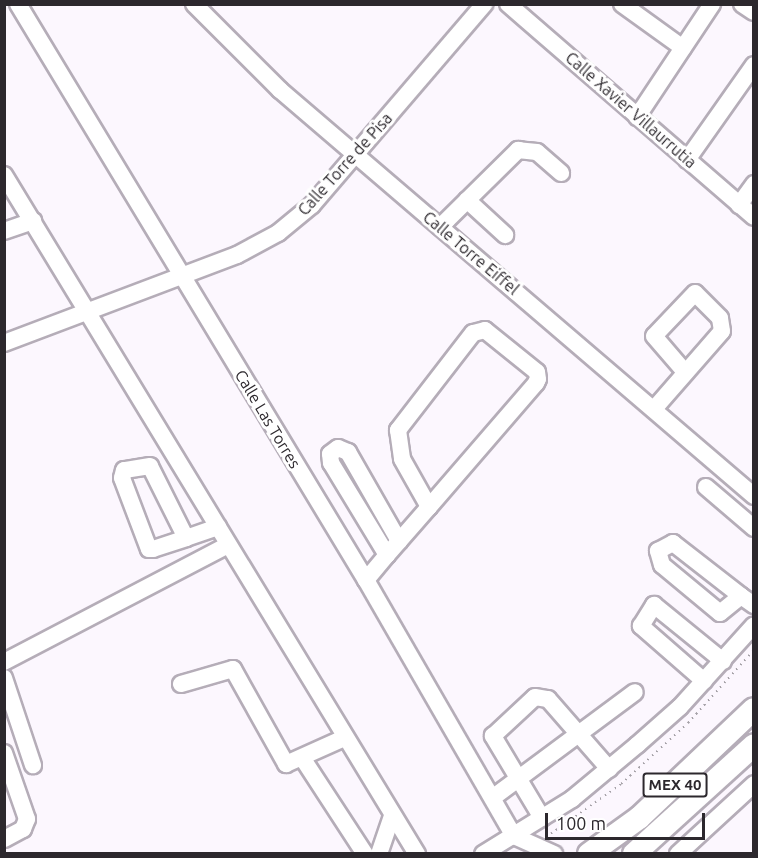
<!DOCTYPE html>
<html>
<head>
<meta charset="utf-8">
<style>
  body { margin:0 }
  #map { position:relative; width:758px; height:858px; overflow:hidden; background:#fcf7fe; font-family:Ubuntu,sans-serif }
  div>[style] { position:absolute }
  .path>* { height:2px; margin-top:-1px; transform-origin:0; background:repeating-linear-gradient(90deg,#a6a2a8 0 1.5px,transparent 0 6px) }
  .roads { filter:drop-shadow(2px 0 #b5adb8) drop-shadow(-2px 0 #b5adb8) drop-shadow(0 2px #b5adb8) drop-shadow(0 -2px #b5adb8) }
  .minor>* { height:16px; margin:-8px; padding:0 8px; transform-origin:8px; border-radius:8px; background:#fff }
  .highway>* { height:22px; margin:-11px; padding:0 11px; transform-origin:11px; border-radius:11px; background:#fff }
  span { translate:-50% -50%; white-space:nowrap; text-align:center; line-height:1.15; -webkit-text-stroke:6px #fff; paint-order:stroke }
  .shield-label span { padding:2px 4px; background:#fff; border:2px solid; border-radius:4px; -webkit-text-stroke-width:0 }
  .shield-label { font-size:15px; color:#2c282d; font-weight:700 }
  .street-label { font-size:16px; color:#2c282d }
  .frame { position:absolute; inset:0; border:6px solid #2c282d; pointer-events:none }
  .scale { position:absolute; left:545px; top:813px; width:160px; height:27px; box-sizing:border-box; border:3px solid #2c282d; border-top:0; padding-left:8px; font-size:18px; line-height:21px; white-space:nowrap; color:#2c282d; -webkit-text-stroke:4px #fff; paint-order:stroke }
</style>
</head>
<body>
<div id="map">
  <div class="path">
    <i style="left:546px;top:837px;width:92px;rotate:-35.2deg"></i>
    <i style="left:621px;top:784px;width:91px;rotate:-42.3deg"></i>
    <i style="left:688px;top:723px;width:98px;rotate:-47.9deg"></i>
  </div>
  <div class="roads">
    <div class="minor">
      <i style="left:18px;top:4px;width:673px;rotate:58.86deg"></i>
      <i style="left:366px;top:580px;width:296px;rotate:60deg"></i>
      <i style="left:514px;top:836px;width:44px;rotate:24.2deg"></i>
      <i style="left:194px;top:4px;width:122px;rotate:45deg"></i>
      <i style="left:280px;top:90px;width:624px;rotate:40.58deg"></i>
      <i style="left:508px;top:4px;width:325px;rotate:40.9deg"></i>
      <i style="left:622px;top:4px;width:75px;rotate:35.8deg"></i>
      <i style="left:742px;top:4px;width:14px;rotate:34deg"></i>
      <i style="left:637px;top:117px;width:136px;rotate:-56.4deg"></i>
      <i style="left:687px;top:160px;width:116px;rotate:-54.8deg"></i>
      <i style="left:4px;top:175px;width:795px;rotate:58.69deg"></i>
      <i style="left:467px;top:200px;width:52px;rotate:42.6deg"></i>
      <i style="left:739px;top:205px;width:26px;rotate:-54deg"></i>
      <i style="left:440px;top:227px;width:110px;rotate:-44.6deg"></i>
      <i style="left:518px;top:150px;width:19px;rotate:6deg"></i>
      <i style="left:537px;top:152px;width:32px;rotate:41deg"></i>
      <i style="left:4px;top:231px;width:31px;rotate:-19deg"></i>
      <i style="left:4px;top:343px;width:249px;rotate:-20.7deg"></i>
      <i style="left:237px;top:255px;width:47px;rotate:-28.2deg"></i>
      <i style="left:278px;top:233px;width:44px;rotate:-39.5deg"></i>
      <i style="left:312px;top:205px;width:265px;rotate:-49.4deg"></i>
      <i style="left:654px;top:409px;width:103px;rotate:-48.9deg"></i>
      <i style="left:722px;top:331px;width:13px;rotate:-99deg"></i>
      <i style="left:720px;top:318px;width:35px;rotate:-135deg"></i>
      <i style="left:695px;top:293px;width:59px;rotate:133.6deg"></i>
      <i style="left:654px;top:336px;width:48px;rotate:49.3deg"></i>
      <i style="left:706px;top:487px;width:63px;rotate:40.5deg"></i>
      <i style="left:186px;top:538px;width:80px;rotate:-116.6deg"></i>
      <i style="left:150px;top:466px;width:26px;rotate:171deg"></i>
      <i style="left:124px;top:470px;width:8px;rotate:104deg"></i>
      <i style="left:122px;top:478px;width:76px;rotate:69.2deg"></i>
      <i style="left:149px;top:549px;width:4px"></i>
      <i style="left:153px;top:549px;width:35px;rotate:-18deg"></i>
      <i style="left:186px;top:538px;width:34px;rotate:-19deg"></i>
      <i style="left:387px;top:555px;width:108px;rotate:-121.3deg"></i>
      <i style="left:331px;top:463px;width:9px;rotate:-96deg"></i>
      <i style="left:330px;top:454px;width:10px;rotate:-37deg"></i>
      <i style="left:338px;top:448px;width:11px;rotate:22deg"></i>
      <i style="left:348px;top:452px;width:103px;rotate:60.2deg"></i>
      <i style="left:366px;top:580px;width:33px;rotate:-50deg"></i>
      <i style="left:387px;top:555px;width:64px;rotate:-48.8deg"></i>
      <i style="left:429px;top:507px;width:164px;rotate:-49.2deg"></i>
      <i style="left:536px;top:383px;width:4px;rotate:-63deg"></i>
      <i style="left:538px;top:379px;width:7px;rotate:-98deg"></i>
      <i style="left:537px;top:372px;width:67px;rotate:-141.1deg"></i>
      <i style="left:485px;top:330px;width:12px;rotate:166deg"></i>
      <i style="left:473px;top:333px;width:123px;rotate:127.7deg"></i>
      <i style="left:398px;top:430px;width:29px;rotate:82deg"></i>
      <i style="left:402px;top:459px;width:55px;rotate:60.6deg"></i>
      <i style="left:741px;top:596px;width:27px;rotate:141deg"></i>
      <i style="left:720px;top:613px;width:75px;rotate:-140.4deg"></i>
      <i style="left:662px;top:565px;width:15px;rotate:-106deg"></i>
      <i style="left:658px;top:551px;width:17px;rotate:-28deg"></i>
      <i style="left:673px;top:543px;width:86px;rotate:37.9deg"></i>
      <i style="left:741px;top:596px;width:16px;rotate:35deg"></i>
      <i style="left:4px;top:662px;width:253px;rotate:-27.6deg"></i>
      <i style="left:4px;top:678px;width:92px;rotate:71.6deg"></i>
      <i style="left:704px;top:681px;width:84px;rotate:-138.9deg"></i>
      <i style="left:641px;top:626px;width:25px;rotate:-58deg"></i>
      <i style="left:654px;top:605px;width:89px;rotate:39.1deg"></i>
      <i style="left:181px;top:684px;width:54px;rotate:-16.1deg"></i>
      <i style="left:233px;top:669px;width:109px;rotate:60.8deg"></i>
      <i style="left:286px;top:764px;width:64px;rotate:-24.1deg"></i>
      <i style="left:4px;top:753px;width:70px;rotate:70.8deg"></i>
      <i style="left:27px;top:819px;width:11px;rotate:112deg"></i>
      <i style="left:23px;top:829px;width:21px;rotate:152deg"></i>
      <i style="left:303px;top:759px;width:113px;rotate:56.9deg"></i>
      <i style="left:495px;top:796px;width:174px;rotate:-36.6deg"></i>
      <i style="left:542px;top:818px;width:96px;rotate:-120.9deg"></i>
      <i style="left:493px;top:736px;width:57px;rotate:-42.9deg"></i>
      <i style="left:535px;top:697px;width:13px;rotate:9deg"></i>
      <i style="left:548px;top:699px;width:93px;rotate:48.9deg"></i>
      <i style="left:379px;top:854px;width:40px;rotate:-71.1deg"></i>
      <i style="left:483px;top:854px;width:105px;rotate:-31.7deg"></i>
      <i style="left:572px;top:799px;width:85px;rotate:-39.7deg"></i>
      <i style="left:637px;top:745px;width:57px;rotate:-41.5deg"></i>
      <i style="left:680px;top:707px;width:110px;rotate:-47.9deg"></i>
      <i style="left:678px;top:854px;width:103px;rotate:-42.6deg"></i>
    </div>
    <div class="highway">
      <i style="left:589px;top:854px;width:62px;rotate:-35.8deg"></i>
      <i style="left:639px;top:818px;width:158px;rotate:-43.5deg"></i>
      <i style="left:634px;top:854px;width:162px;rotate:-42.2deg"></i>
    </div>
  </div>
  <div class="shield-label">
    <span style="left:675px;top:785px">MEX 40</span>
  </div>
  <div class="street-label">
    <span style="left:631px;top:110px;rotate:41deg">Calle Xavier Villaurrutia</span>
    <span style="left:345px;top:164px;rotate:-48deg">Calle Torre de Pisa</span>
    <span style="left:471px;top:253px;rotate:40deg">Calle Torre Eiffel</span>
    <span style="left:268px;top:419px;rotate:59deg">Calle Las Torres</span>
  </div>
  <div class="frame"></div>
  <div class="scale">100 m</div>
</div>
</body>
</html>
